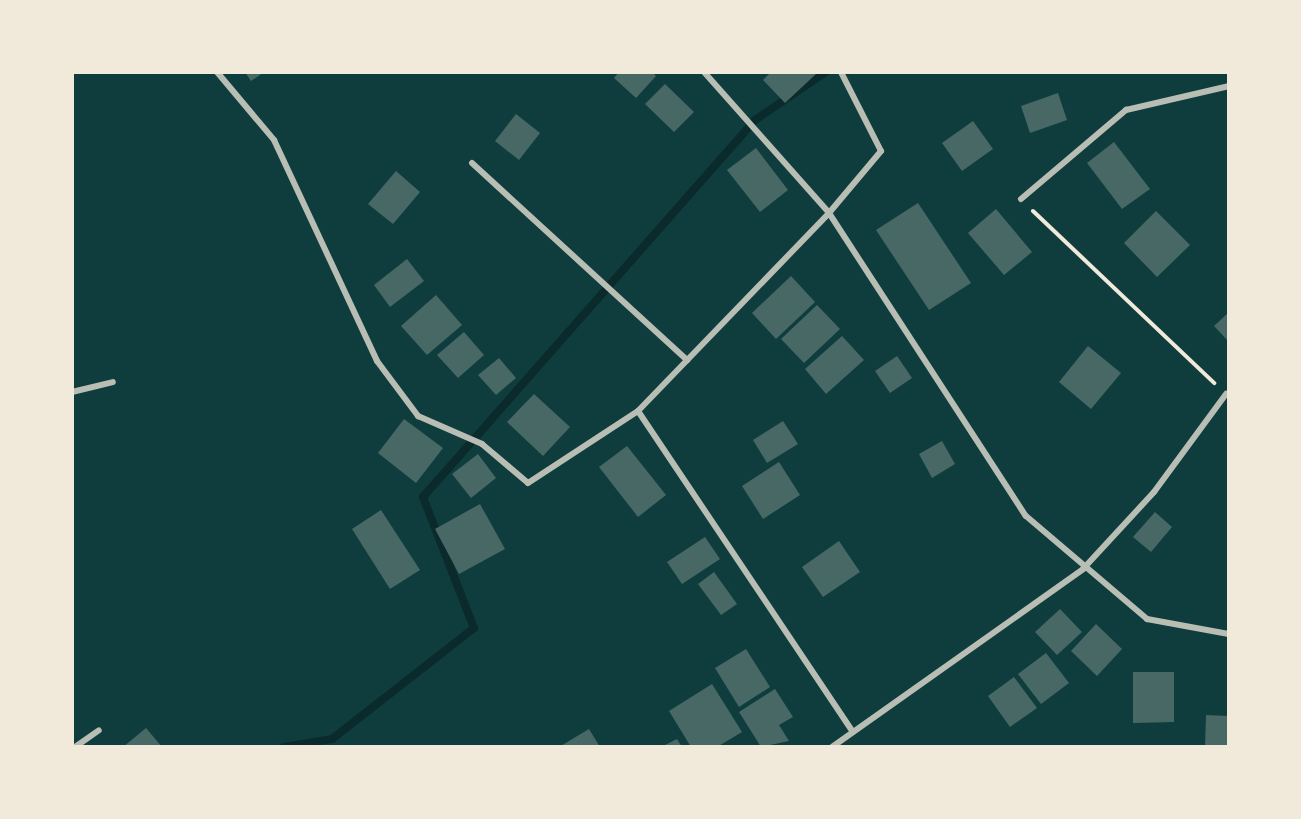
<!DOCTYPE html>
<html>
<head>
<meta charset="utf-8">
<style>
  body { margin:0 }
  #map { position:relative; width:1301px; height:819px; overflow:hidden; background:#0f3d3e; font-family:"Roboto Serif",serif }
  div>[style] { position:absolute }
  .stream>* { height:8px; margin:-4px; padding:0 4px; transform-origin:4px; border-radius:4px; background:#0a2a2b }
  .building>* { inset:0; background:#486865 }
  .path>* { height:4px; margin:-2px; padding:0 2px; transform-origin:2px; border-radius:2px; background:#f1e9da }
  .minor>* { height:6px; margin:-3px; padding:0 3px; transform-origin:3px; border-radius:3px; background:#b8beb3 }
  span { translate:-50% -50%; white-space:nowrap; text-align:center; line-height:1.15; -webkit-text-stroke:4.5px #f1e9da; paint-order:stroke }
  .frame { position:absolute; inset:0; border:74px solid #f1e9da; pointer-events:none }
</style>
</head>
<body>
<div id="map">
  <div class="stream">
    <i style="left:284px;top:747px;width:49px;rotate:-9.5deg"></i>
    <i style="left:332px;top:739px;width:180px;rotate:-38deg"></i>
    <i style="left:474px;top:628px;width:141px;rotate:-111.3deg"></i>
    <i style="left:423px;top:497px;width:502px;rotate:-48.63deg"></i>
    <i style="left:755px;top:120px;width:86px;rotate:-34.1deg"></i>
  </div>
  <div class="building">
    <i style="clip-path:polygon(245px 72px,264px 72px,251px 81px)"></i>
    <i style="clip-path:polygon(619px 72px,652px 72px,656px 76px,636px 98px,614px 78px)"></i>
    <i style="clip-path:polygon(771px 72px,815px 72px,816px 74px,785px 103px,763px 80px)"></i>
    <i style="clip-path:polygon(665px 84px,694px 112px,674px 132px,645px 104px)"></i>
    <i style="clip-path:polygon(1058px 93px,1067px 120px,1030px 133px,1021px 106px)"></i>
    <i style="clip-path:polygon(516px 114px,540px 133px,519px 160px,495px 141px)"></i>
    <i style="clip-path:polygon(973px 121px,993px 149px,962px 171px,942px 143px)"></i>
    <i style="clip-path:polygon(1114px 142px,1150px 189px,1122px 209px,1087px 163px)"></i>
    <i style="clip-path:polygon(756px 148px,788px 190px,760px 212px,727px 170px)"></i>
    <i style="clip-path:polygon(396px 171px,420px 192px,393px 224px,368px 204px)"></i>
    <i style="clip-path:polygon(918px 203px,971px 283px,929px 310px,876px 230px)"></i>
    <i style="clip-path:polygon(996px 209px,1032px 252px,1004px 275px,968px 233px)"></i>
    <i style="clip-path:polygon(1156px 211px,1190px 245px,1157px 277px,1124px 243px)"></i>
    <i style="clip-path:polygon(407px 259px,424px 281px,390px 307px,374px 285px)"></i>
    <i style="clip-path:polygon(791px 276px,815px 302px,776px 339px,752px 313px)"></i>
    <i style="clip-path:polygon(436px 295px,462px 325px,427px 355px,401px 326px)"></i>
    <i style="clip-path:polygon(817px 305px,840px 329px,804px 363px,781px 339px)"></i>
    <i style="clip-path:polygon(1229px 312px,1229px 342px,1214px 326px)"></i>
    <i style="clip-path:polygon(464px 332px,484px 355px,458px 378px,437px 355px)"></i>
    <i style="clip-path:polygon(842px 336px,864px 360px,826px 394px,805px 369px)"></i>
    <i style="clip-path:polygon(1088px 346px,1121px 373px,1091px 409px,1059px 382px)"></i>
    <i style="clip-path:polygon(897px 356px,912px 378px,890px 393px,875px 371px)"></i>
    <i style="clip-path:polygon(499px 358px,516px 378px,496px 395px,478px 375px)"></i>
    <i style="clip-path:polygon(534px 394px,570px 427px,543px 456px,507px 422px)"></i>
    <i style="clip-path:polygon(404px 419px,443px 448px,416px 483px,378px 453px)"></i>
    <i style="clip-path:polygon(783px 421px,798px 444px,767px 463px,753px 440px)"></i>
    <i style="clip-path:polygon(942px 441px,955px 464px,932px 478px,919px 454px)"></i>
    <i style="clip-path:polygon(627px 446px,666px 495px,638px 517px,599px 467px)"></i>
    <i style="clip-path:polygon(478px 454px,496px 478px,471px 498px,452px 474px)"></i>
    <i style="clip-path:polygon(779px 462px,800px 495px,763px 519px,742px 486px)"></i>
    <i style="clip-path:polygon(480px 504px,505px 549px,459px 574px,435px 529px)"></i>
    <i style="clip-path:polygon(381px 510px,420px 570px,390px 589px,352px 529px)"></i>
    <i style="clip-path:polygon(1155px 512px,1172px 527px,1151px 552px,1133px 537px)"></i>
    <i style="clip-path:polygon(705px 537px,720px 559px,682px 584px,667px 562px)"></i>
    <i style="clip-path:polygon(839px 541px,860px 572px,823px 597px,802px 567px)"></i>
    <i style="clip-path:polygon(714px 572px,737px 604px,721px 615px,698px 584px)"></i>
    <i style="clip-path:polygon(1060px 609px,1082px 632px,1057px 655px,1035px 632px)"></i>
    <i style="clip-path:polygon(1096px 624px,1122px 649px,1097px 676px,1071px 651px)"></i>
    <i style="clip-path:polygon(746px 649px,770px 687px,739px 707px,715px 668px)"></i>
    <i style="clip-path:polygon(1046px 653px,1069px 683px,1041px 704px,1018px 674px)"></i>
    <i style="clip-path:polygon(1133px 672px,1174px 672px,1174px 722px,1133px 723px)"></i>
    <i style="clip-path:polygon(1014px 677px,1037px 708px,1010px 727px,988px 696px)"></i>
    <i style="clip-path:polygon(712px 684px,742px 732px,717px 747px,691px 747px,669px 711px)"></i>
    <i style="clip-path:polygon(775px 689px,793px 717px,779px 725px,789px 741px,761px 747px,739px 712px)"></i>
    <i style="clip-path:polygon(1206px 715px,1229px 716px,1229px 747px,1205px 747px)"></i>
    <i style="clip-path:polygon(146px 728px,162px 747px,123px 747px)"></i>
    <i style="clip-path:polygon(589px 729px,600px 747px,559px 747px)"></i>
    <i style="clip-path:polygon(677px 739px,682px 747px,661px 747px)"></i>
  </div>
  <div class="path">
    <i style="left:1033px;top:211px;width:250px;rotate:43.5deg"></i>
  </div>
  <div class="minor">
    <i style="left:217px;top:72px;width:89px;rotate:50deg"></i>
    <i style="left:274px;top:140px;width:244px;rotate:65deg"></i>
    <i style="left:377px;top:361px;width:69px;rotate:53.3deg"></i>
    <i style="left:418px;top:416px;width:70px;rotate:23.6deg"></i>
    <i style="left:482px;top:444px;width:60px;rotate:40.3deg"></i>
    <i style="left:528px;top:483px;width:131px;rotate:-33.2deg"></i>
    <i style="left:638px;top:411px;width:275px;rotate:-46deg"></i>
    <i style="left:829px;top:213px;width:81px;rotate:-50deg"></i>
    <i style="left:881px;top:151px;width:89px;rotate:-116.9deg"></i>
    <i style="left:704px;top:72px;width:188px;rotate:48.4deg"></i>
    <i style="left:829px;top:213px;width:361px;rotate:57deg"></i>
    <i style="left:1026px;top:516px;width:159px;rotate:40.4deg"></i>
    <i style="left:1147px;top:619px;width:83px;rotate:10.4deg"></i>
    <i style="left:472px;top:163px;width:292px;rotate:42.5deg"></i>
    <i style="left:1021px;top:199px;width:138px;rotate:-40.3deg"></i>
    <i style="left:1126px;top:110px;width:106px;rotate:-13.1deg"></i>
    <i style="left:72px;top:392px;width:42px;rotate:-13.7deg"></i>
    <i style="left:638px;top:411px;width:386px;rotate:56.2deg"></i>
    <i style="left:75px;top:747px;width:29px;rotate:-35deg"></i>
    <i style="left:832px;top:747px;width:308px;rotate:-35.3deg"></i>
    <i style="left:1083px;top:569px;width:105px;rotate:-47.3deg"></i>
    <i style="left:1154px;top:492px;width:122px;rotate:-53.7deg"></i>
  </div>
  <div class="frame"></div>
</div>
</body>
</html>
